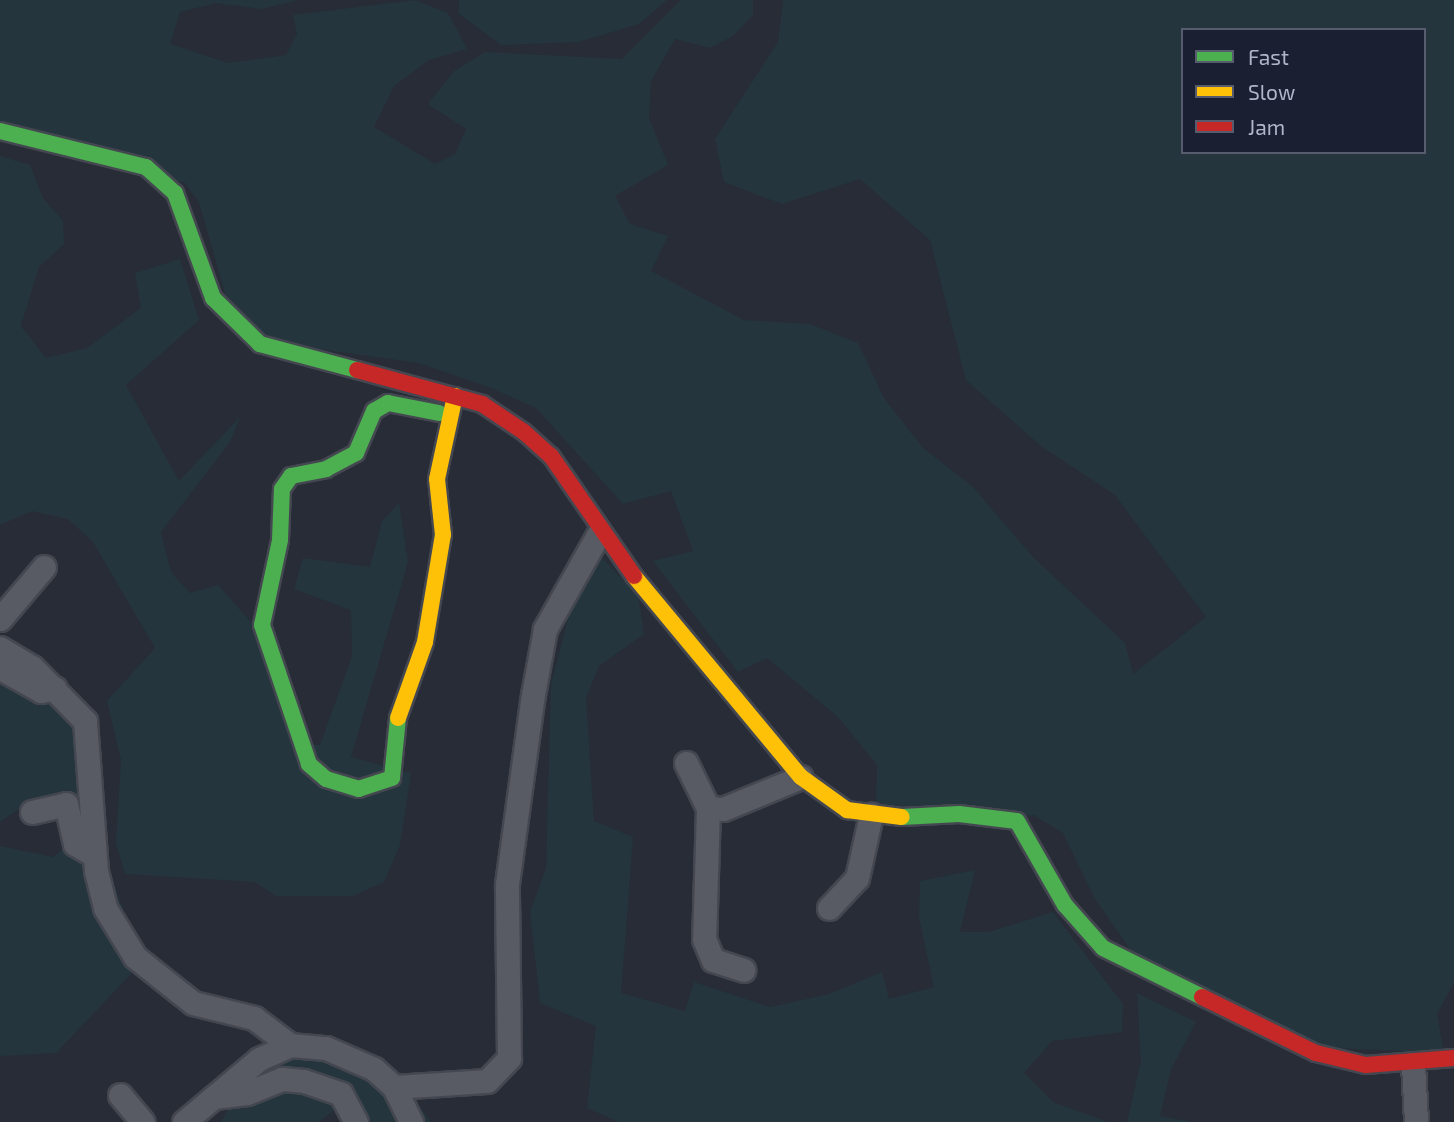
<!DOCTYPE html>
<html>
<head>
<meta charset="utf-8">
<style>
  body { margin:0 }
  #map { position:relative; width:1454px; height:1122px; overflow:hidden; background:#272c37; font-family:"Exo 2",sans-serif }
  div>[style] { position:absolute }
  .green>* { inset:0; background:#24353d }
  .roads { filter:drop-shadow(2px 0 #444750) drop-shadow(-2px 0 #444750) drop-shadow(0 2px #444750) drop-shadow(0 -2px #444750) }
  .street>* { height:23px; margin:-11.5px; padding:0 11.5px; transform-origin:11.5px; border-radius:11.5px; background:#585a64 }
  .fast>* { height:16px; margin:-8px; padding:0 8px; transform-origin:8px; border-radius:8px; background:#4caf50 }
  .slow>* { height:16px; margin:-8px; padding:0 8px; transform-origin:8px; border-radius:8px; background:#ffc107 }
  .jam>* { height:16px; margin:-8px; padding:0 8px; transform-origin:8px; border-radius:8px; background:#c62828 }
  span { translate:-50% -50%; white-space:nowrap; text-align:center; line-height:1.15; -webkit-text-stroke:6px #1a2032; paint-order:stroke }
  .legend { position:absolute; left:1181px; top:28px; width:245px; height:126px; box-sizing:border-box; background:#1a2032; border:2px solid #565c6e; margin:0; padding:9px 12px; list-style:none; font-size:21px; color:#b0b5c9 }
  .legend li { display:flex; align-items:center; gap:14px; height:35px }
  .legend b { width:35px; border:2px solid #565c6e }
</style>
</head>
<body>
<div id="map">
  <div class="green">
    <i style="clip-path:polygon(evenodd,0 0,299px 0,261px 9px,216px 3px,180px 12px,170px 44px,228px 63px,286px 55px,297px 34px,293px 15px,415px 0,448px 13px,467px 49px,429px 60px,394px 86px,374px 127px,435px 164px,455px 154px,466px 129px,428px 104px,454px 71px,485px 52px,622px 59px,681px 0,753px 0,753px 15px,733px 36px,710px 48px,675px 39px,651px 81px,649px 118px,668px 165px,615px 196px,630px 224px,668px 236px,651px 271px,744px 320px,810px 324px,858px 343px,884px 398px,923px 448px,972px 486px,1033px 557px,1125px 643px,1133px 674px,1206px 617px,1115px 495px,1041px 446px,966px 380px,930px 240px,860px 179px,782px 204px,724px 182px,715px 139px,778px 42px,783px 0,1454px 0,1454px 983px,1437px 1014px,1444px 1053px,1312px 1047px,1135px 957px,1094px 897px,1063px 833px,1034px 815px,953px 823px,876px 802px,877px 765px,838px 717px,767px 658px,738px 672px,653px 561px,693px 551px,671px 491px,623px 504px,536px 408px,491px 388px,419px 363px,274px 343px,228px 304px,199px 202px,185px 183px,0 138px,0 0,1183px 30px,1424px 30px,1424px 152px,1183px 152px,1183px 30px)"></i>
    <i style="clip-path:polygon(459px 0,667px 0,639px 24px,579px 42px,501px 45px,459px 14px)"></i>
    <i style="clip-path:polygon(0 156px,30px 165px,43px 198px,63px 221px,64px 244px,39px 267px,21px 326px,46px 358px,87px 348px,141px 308px,135px 273px,180px 259px,199px 320px,126px 385px,179px 481px,240px 417px,230px 442px,161px 532px,171px 572px,190px 593px,218px 585px,253px 624px,301px 743px,320px 745px,352px 656px,351px 610px,294px 589px,303px 558px,370px 567px,382px 521px,399px 503px,408px 562px,351px 757px,411px 773px,400px 845px,384px 882px,353px 896px,276px 896px,255px 882px,125px 874px,116px 843px,121px 760px,107px 701px,155px 648px,93px 542px,68px 519px,32px 511px,0 525px)"></i>
    <i style="clip-path:polygon(602px 558px,638px 595px,644px 634px,599px 666px,586px 698px,594px 821px,633px 837px,621px 993px,685px 1011px,694px 982px,770px 1007px,829px 994px,882px 972px,889px 999px,934px 987px,919px 918px,920px 881px,975px 870px,960px 932px,989px 932px,1053px 912px,1123px 1004px,1122px 1032px,1052px 1041px,1024px 1073px,1053px 1102px,1108px 1122px,619px 1122px,587px 1108px,596px 1026px,540px 1003px,530px 912px,546px 868px,551px 684px,575px 592px)"></i>
    <i style="clip-path:polygon(0 671px,80px 722px,97px 743px,100px 847px,124px 911px,131px 974px,56px 1053px,0 1056px,0 846px,53px 857px,69px 844px,66px 817px,26px 804px,0 822px)"></i>
    <i style="clip-path:polygon(1137px 993px,1196px 1022px,1171px 1069px,1160px 1116px,1192px 1122px,1127px 1122px,1141px 1061px)"></i>
    <i style="clip-path:polygon(339px 1051px,404px 1085px,431px 1122px,365px 1122px,345px 1101px,319px 1122px,221px 1122px,239px 1090px,262px 1073px,303px 1053px)"></i>
  </div>
  <div class="roads">
    <div class="street">
      <i style="left:0;top:619px;width:68px;rotate:-49.8deg"></i>
      <i style="left:0;top:648px;width:37px;rotate:31deg"></i>
      <i style="left:32px;top:667px;width:76px;rotate:45.5deg"></i>
      <i style="left:85px;top:721px;width:150px;rotate:85.8deg"></i>
      <i style="left:96px;top:871px;width:38px;rotate:76deg"></i>
      <i style="left:105px;top:908px;width:57px;rotate:58.5deg"></i>
      <i style="left:135px;top:957px;width:74px;rotate:38.4deg"></i>
      <i style="left:193px;top:1003px;width:63px;rotate:13.8deg"></i>
      <i style="left:254px;top:1018px;width:45px;rotate:36.9deg"></i>
      <i style="left:0;top:668px;width:47px;rotate:29.3deg"></i>
      <i style="left:41px;top:691px;width:14px;rotate:-12deg"></i>
      <i style="left:686px;top:763px;width:50px;rotate:63.9deg"></i>
      <i style="left:708px;top:808px;width:15px;rotate:4deg"></i>
      <i style="left:723px;top:809px;width:84px;rotate:-22.3deg"></i>
      <i style="left:708px;top:808px;width:131px;rotate:91.7deg"></i>
      <i style="left:704px;top:939px;width:23px;rotate:67deg"></i>
      <i style="left:713px;top:960px;width:32px;rotate:18deg"></i>
      <i style="left:32px;top:812px;width:35px;rotate:-13deg"></i>
      <i style="left:66px;top:804px;width:41px;rotate:77.3deg"></i>
      <i style="left:75px;top:844px;width:22px;rotate:30deg"></i>
      <i style="left:829px;top:908px;width:41px;rotate:-47deg"></i>
      <i style="left:857px;top:878px;width:65px;rotate:-77.5deg"></i>
      <i style="left:1413px;top:1064px;width:58px;rotate:87deg"></i>
      <i style="left:394px;top:1087px;width:93px;rotate:-3.7deg"></i>
      <i style="left:487px;top:1081px;width:32px;rotate:-46deg"></i>
      <i style="left:509px;top:1058px;width:174px;rotate:-90.7deg"></i>
      <i style="left:507px;top:884px;width:191px;rotate:-82.2deg"></i>
      <i style="left:533px;top:695px;width:67px;rotate:-79.7deg"></i>
      <i style="left:545px;top:629px;width:110px;rotate:-60.6deg"></i>
      <i style="left:120px;top:1095px;width:35px;rotate:50deg"></i>
      <i style="left:214px;top:1097px;width:33px;rotate:-7deg"></i>
      <i style="left:247px;top:1093px;width:38px;rotate:-22deg"></i>
      <i style="left:282px;top:1079px;width:22px;rotate:5deg"></i>
      <i style="left:304px;top:1081px;width:39px;rotate:19deg"></i>
      <i style="left:341px;top:1094px;width:32px;rotate:62deg"></i>
      <i style="left:184px;top:1122px;width:98px;rotate:-40deg"></i>
      <i style="left:259px;top:1059px;width:34px;rotate:-24deg"></i>
      <i style="left:290px;top:1045px;width:36px;rotate:5deg"></i>
      <i style="left:326px;top:1048px;width:52px;rotate:23.6deg"></i>
      <i style="left:374px;top:1069px;width:27px;rotate:42deg"></i>
      <i style="left:394px;top:1087px;width:39px;rotate:64deg"></i>
    </div>
    <div class="fast">
      <i style="left:0;top:131px;width:150px;rotate:13.9deg"></i>
      <i style="left:146px;top:167px;width:39px;rotate:42deg"></i>
      <i style="left:175px;top:193px;width:112px;rotate:70.1deg"></i>
      <i style="left:213px;top:298px;width:66px;rotate:44.4deg"></i>
      <i style="left:260px;top:344px;width:100px;rotate:15deg"></i>
      <i style="left:398px;top:718px;width:60px;rotate:95.7deg"></i>
      <i style="left:392px;top:778px;width:35px;rotate:162deg"></i>
      <i style="left:359px;top:789px;width:34px;rotate:-163deg"></i>
      <i style="left:326px;top:779px;width:23px;rotate:-139deg"></i>
      <i style="left:309px;top:764px;width:147px;rotate:-108.7deg"></i>
      <i style="left:262px;top:625px;width:87px;rotate:-78deg"></i>
      <i style="left:280px;top:540px;width:51px;rotate:-87.8deg"></i>
      <i style="left:282px;top:489px;width:16px;rotate:-55deg"></i>
      <i style="left:291px;top:476px;width:36px;rotate:-11deg"></i>
      <i style="left:326px;top:469px;width:34px;rotate:-28deg"></i>
      <i style="left:356px;top:453px;width:46px;rotate:-66.8deg"></i>
      <i style="left:374px;top:411px;width:16px;rotate:-30deg"></i>
      <i style="left:388px;top:403px;width:52px;rotate:11.1deg"></i>
      <i style="left:902px;top:817px;width:57px;rotate:-3deg"></i>
      <i style="left:959px;top:814px;width:58px;rotate:6.9deg"></i>
      <i style="left:1017px;top:821px;width:97px;rotate:60.3deg"></i>
      <i style="left:1065px;top:905px;width:57px;rotate:48.5deg"></i>
      <i style="left:1103px;top:948px;width:110px;rotate:26.3deg"></i>
    </div>
    <div class="slow">
      <i style="left:634px;top:576px;width:261px;rotate:50.3deg"></i>
      <i style="left:801px;top:777px;width:57px;rotate:35.7deg"></i>
      <i style="left:847px;top:810px;width:55px;rotate:7.3deg"></i>
      <i style="left:398px;top:718px;width:81px;rotate:-70.4deg"></i>
      <i style="left:425px;top:642px;width:109px;rotate:-80.5deg"></i>
      <i style="left:443px;top:535px;width:56px;rotate:-96.1deg"></i>
      <i style="left:437px;top:479px;width:85px;rotate:-77.8deg"></i>
    </div>
    <div class="jam">
      <i style="left:357px;top:370px;width:130px;rotate:15.2deg"></i>
      <i style="left:482px;top:404px;width:50px;rotate:33.7deg"></i>
      <i style="left:524px;top:432px;width:36px;rotate:42deg"></i>
      <i style="left:551px;top:456px;width:146px;rotate:55.3deg"></i>
      <i style="left:1202px;top:997px;width:127px;rotate:26.2deg"></i>
      <i style="left:1316px;top:1053px;width:51px;rotate:13.5deg"></i>
      <i style="left:1366px;top:1065px;width:88px;rotate:-4.5deg"></i>
    </div>
  </div>
  <ul class="legend">
  <li><b style="height:9px;background:#4caf50"></b>Fast</li>
  <li><b style="height:9px;background:#ffc107"></b>Slow</li>
  <li><b style="height:9px;background:#c62828"></b>Jam</li>
  </ul>
</div>
</body>
</html>
